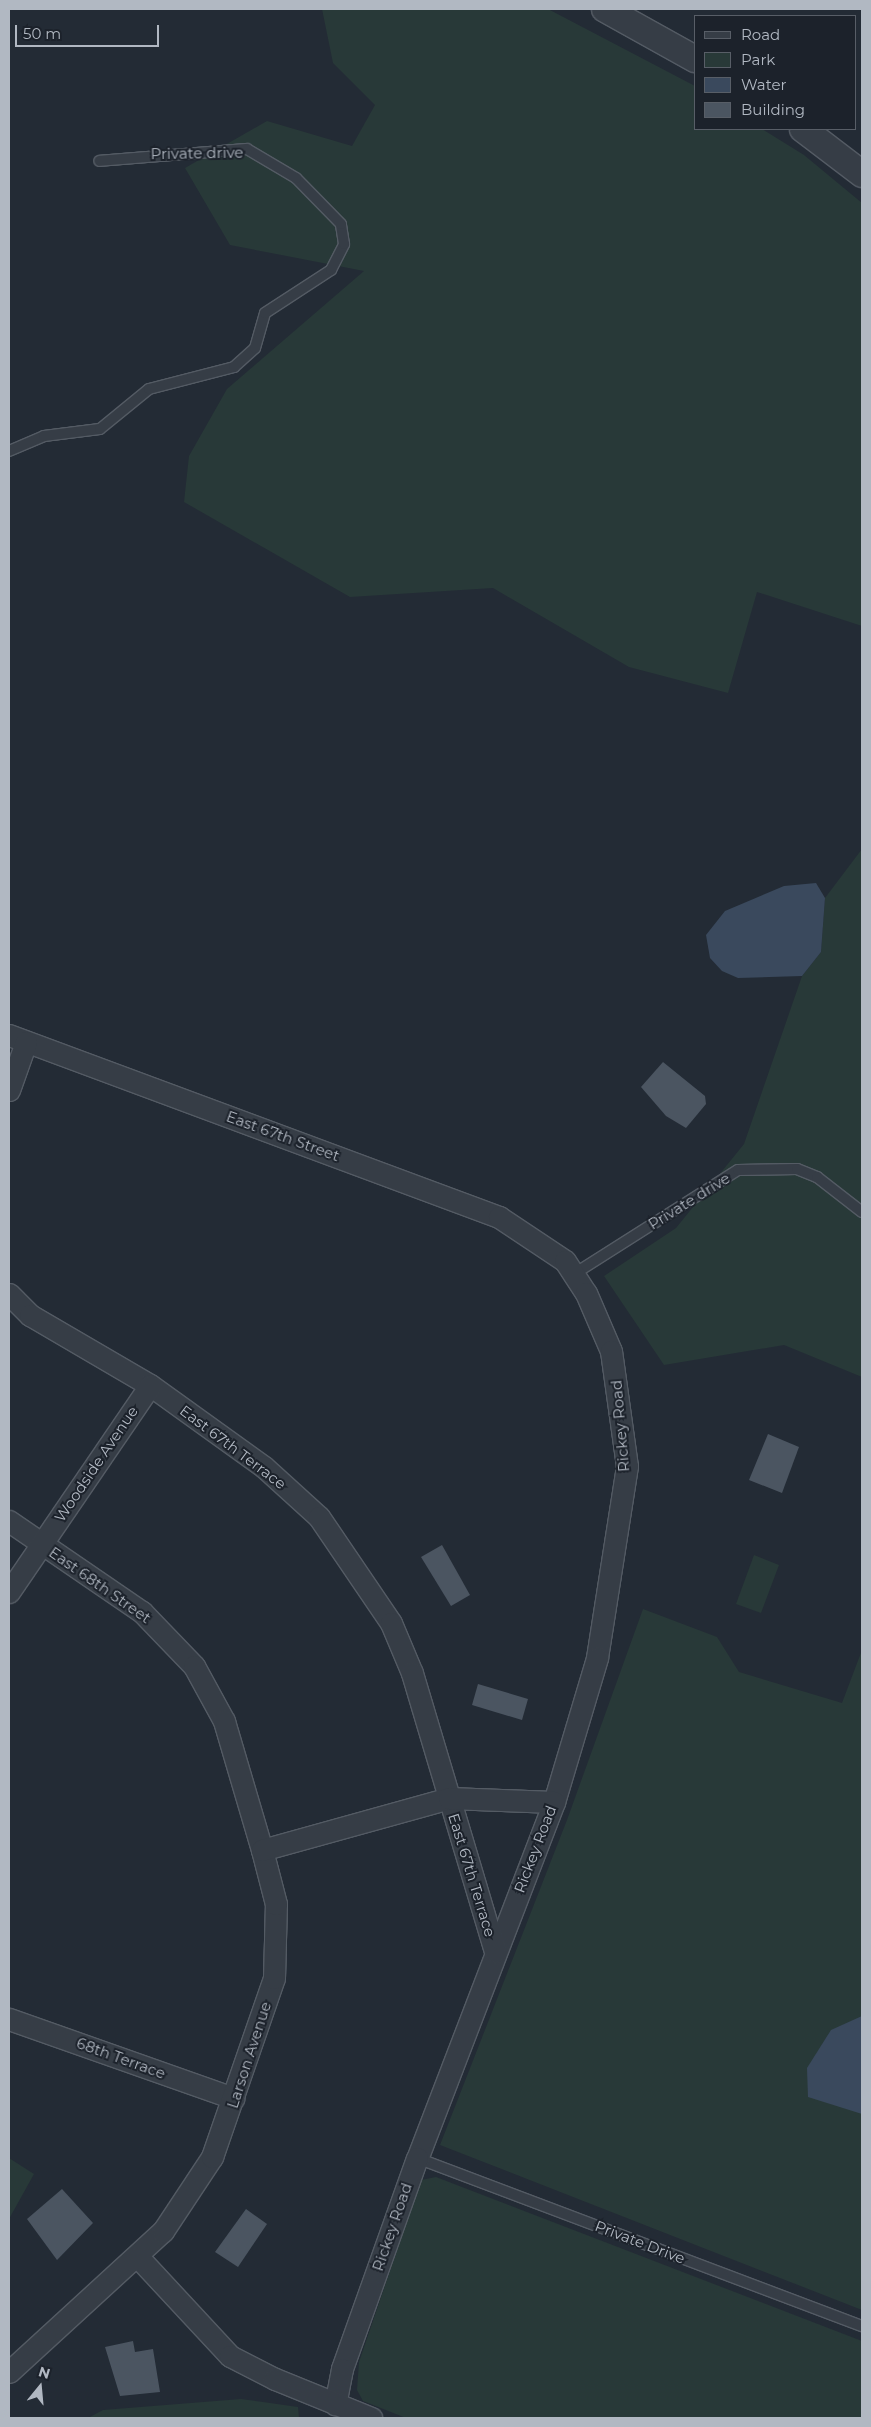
<!DOCTYPE html>
<html>
<head>
<meta charset="utf-8">
<style>
  body { margin:0 }
  #map { position:relative; width:871px; height:2427px; overflow:hidden; background:#232b35; font-family:Montserrat,sans-serif }
  div>[style] { position:absolute }
  .green>* { inset:0; background:#283938 }
  .water>* { inset:0; background:#3a495d }
  .building>* { inset:0; background:#4b5561 }
  .roads { filter:drop-shadow(1px 0 #545b64) drop-shadow(-1px 0 #545b64) drop-shadow(0 1px #545b64) drop-shadow(0 -1px #545b64) }
  .service>* { height:10px; margin:-5px; padding:0 5px; transform-origin:5px; border-radius:5px; background:#363d46 }
  .minor>* { height:21px; margin:-10.5px; padding:0 10.5px; transform-origin:10.5px; border-radius:10.5px; background:#363d46 }
  .tertiary>* { height:26px; margin:-13px; padding:0 13px; transform-origin:13px; border-radius:13px; background:#363d46 }
  span { translate:-50% -50%; white-space:nowrap; text-align:center; line-height:1.15; -webkit-text-stroke:4px #1c222b; paint-order:stroke }
  .street-label { font-size:15px; color:#b1b8c2 }
  .frame { position:absolute; inset:0; border:10px solid #b1b8c2; pointer-events:none }
  .legend { position:absolute; left:694px; top:15px; width:162px; height:115px; box-sizing:border-box; background:#1c222b; border:1px solid #585e67; margin:0; padding:6px 9px; list-style:none; font-size:15px; color:#b1b8c2 }
  .legend li { display:flex; align-items:center; gap:10px; height:25px }
  .legend b { width:25px; border:1px solid #585e67 }
  .north { position:absolute; left:15px; top:2362px; width:50px; height:50px; -webkit-text-stroke:4px #1c222b; paint-order:stroke; rotate:17deg; font-size:14px; font-weight:700; line-height:20px; text-align:center; color:#b1b8c2 }
  .north::after { content:''; display:block; margin:auto; width:18px; height:22px; background:#b1b8c2; clip-path:polygon(50% 0,100% 100%,50% 72%,0 100%) }
  .scale { position:absolute; left:15px; top:25px; width:144px; height:22px; box-sizing:border-box; border:2px solid #b1b8c2; border-top:0; padding-left:6px; font-size:15px; line-height:18px; white-space:nowrap; color:#b1b8c2; -webkit-text-stroke:4px #1c222b; paint-order:stroke }
</style>
</head>
<body>
<div id="map">
  <div class="green">
    <i style="clip-path:polygon(322px 9px,548px 9px,695px 86px,695px 129px,762px 129px,804px 155px,862px 203px,862px 626px,757px 592px,728px 693px,629px 667px,493px 588px,350px 597px,184px 502px,189px 456px,227px 389px,364px 271px,230px 245px,185px 168px,267px 121px,352px 146px,375px 105px,333px 63px)"></i>
    <i style="clip-path:polygon(862px 849px,862px 1377px,784px 1345px,664px 1365px,604px 1276px,676px 1228px,744px 1144px,802px 976px,821px 952px,825px 898px)"></i>
    <i style="clip-path:polygon(754px 1555px,779px 1565px,761px 1613px,736px 1604px)"></i>
    <i style="clip-path:polygon(643px 1609px,717px 1637px,739px 1672px,842px 1703px,862px 1650px,862px 2310px,440px 2145px,567px 1820px)"></i>
    <i style="clip-path:polygon(9px 2158px,34px 2174px,9px 2219px)"></i>
    <i style="clip-path:polygon(436px 2177px,862px 2341px,862px 2418px,406px 2418px,363px 2401px,357px 2390px,359px 2362px,421px 2180px)"></i>
    <i style="clip-path:polygon(241px 2399px,298px 2407px,299px 2418px,88px 2418px,103px 2410px)"></i>
  </div>
  <div class="water">
    <i style="clip-path:polygon(816px 883px,825px 898px,821px 952px,802px 976px,738px 978px,722px 971px,710px 958px,706px 935px,725px 911px,784px 886px)"></i>
    <i style="clip-path:polygon(862px 2016px,862px 2114px,808px 2097px,807px 2068px,831px 2030px)"></i>
  </div>
  <div class="building">
    <i style="clip-path:polygon(663px 1062px,705px 1096px,706px 1104px,686px 1128px,666px 1116px,641px 1087px)"></i>
    <i style="clip-path:polygon(768px 1434px,799px 1447px,782px 1493px,749px 1480px)"></i>
    <i style="clip-path:polygon(442px 1545px,470px 1595px,451px 1606px,421px 1557px)"></i>
    <i style="clip-path:polygon(478px 1684px,528px 1699px,522px 1720px,472px 1705px)"></i>
    <i style="clip-path:polygon(62px 2189px,93px 2223px,57px 2260px,27px 2219px)"></i>
    <i style="clip-path:polygon(246px 2209px,267px 2224px,238px 2267px,215px 2252px)"></i>
    <i style="clip-path:polygon(133px 2341px,135px 2352px,153px 2349px,160px 2392px,120px 2396px,105px 2347px)"></i>
  </div>
  <div class="roads">
    <div class="service">
      <i style="left:9px;top:451px;width:38px;rotate:-23deg"></i>
      <i style="left:44px;top:436px;width:56px;rotate:-7.1deg"></i>
      <i style="left:100px;top:429px;width:63px;rotate:-39.2deg"></i>
      <i style="left:149px;top:389px;width:88px;rotate:-14.5deg"></i>
      <i style="left:234px;top:367px;width:28px;rotate:-42deg"></i>
      <i style="left:255px;top:348px;width:36px;rotate:-74deg"></i>
      <i style="left:265px;top:313px;width:79px;rotate:-33.1deg"></i>
      <i style="left:331px;top:270px;width:29px;rotate:-63deg"></i>
      <i style="left:344px;top:244px;width:20px;rotate:-99deg"></i>
      <i style="left:341px;top:224px;width:64px;rotate:-134.4deg"></i>
      <i style="left:296px;top:178px;width:57px;rotate:-149.4deg"></i>
      <i style="left:247px;top:149px;width:148px;rotate:175.4deg"></i>
      <i style="left:574px;top:1274px;width:194px;rotate:-32.4deg"></i>
      <i style="left:738px;top:1170px;width:59px;rotate:-1deg"></i>
      <i style="left:797px;top:1169px;width:22px;rotate:22deg"></i>
      <i style="left:817px;top:1177px;width:57px;rotate:37.9deg"></i>
      <i style="left:417px;top:2158px;width:476px;rotate:20.7deg"></i>
    </div>
    <div class="minor">
      <i style="left:9px;top:1035px;width:523px;rotate:20.38deg"></i>
      <i style="left:499px;top:1217px;width:79px;rotate:33.7deg"></i>
      <i style="left:565px;top:1261px;width:38px;rotate:57deg"></i>
      <i style="left:586px;top:1293px;width:63px;rotate:66.7deg"></i>
      <i style="left:611px;top:1351px;width:116px;rotate:82.1deg"></i>
      <i style="left:627px;top:1466px;width:194px;rotate:98.9deg"></i>
      <i style="left:597px;top:1658px;width:150px;rotate:106.6deg"></i>
      <i style="left:554px;top:1802px;width:381px;rotate:111deg"></i>
      <i style="left:417px;top:2158px;width:224px;rotate:109.6deg"></i>
      <i style="left:342px;top:2369px;width:36px;rotate:101deg"></i>
      <i style="left:9px;top:1090px;width:51px;rotate:-70.5deg"></i>
      <i style="left:9px;top:1294px;width:30px;rotate:45deg"></i>
      <i style="left:30px;top:1315px;width:139px;rotate:30.3deg"></i>
      <i style="left:150px;top:1385px;width:140px;rotate:35.7deg"></i>
      <i style="left:264px;top:1467px;width:74px;rotate:42.3deg"></i>
      <i style="left:319px;top:1517px;width:128px;rotate:55.8deg"></i>
      <i style="left:391px;top:1623px;width:54px;rotate:67.2deg"></i>
      <i style="left:412px;top:1673px;width:291px;rotate:73.4deg"></i>
      <i style="left:9px;top:1521px;width:161px;rotate:34.4deg"></i>
      <i style="left:142px;top:1612px;width:75px;rotate:46.1deg"></i>
      <i style="left:194px;top:1666px;width:63px;rotate:61.4deg"></i>
      <i style="left:224px;top:1721px;width:134px;rotate:73.6deg"></i>
      <i style="left:9px;top:1592px;width:250px;rotate:-55.7deg"></i>
      <i style="left:9px;top:2019px;width:238px;rotate:19.4deg"></i>
      <i style="left:138px;top:2257px;width:135px;rotate:47.1deg"></i>
      <i style="left:230px;top:2356px;width:51px;rotate:27.1deg"></i>
      <i style="left:275px;top:2379px;width:104px;rotate:22.1deg"></i>
      <i style="left:9px;top:2372px;width:209px;rotate:-42.5deg"></i>
      <i style="left:163px;top:2231px;width:89px;rotate:-56.5deg"></i>
      <i style="left:212px;top:2157px;width:189px;rotate:-70.9deg"></i>
      <i style="left:274px;top:1978px;width:74px;rotate:-88.5deg"></i>
      <i style="left:276px;top:1904px;width:56px;rotate:-104.5deg"></i>
      <i style="left:262px;top:1850px;width:194px;rotate:-15.5deg"></i>
      <i style="left:449px;top:1798px;width:105px;rotate:2.2deg"></i>
    </div>
    <div class="tertiary">
      <i style="left:605px;top:9px;width:103px;rotate:29.1deg"></i>
      <i style="left:803px;top:129px;width:74px;rotate:37.3deg"></i>
    </div>
  </div>
  <div class="street-label">
    <span style="left:197px;top:153px;rotate:-1deg">Private drive</span>
    <span style="left:283px;top:1136px;rotate:20deg">East 67th Street</span>
    <span style="left:689px;top:1201px;rotate:-32deg">Private drive</span>
    <span style="left:620px;top:1426px;rotate:-95deg">Rickey Road</span>
    <span style="left:233px;top:1447px;rotate:37deg">East 67th Terrace</span>
    <span style="left:96px;top:1464px;rotate:-56deg">Woodside Avenue</span>
    <span style="left:100px;top:1585px;rotate:35deg">East 68th Street</span>
    <span style="left:535px;top:1849px;rotate:-69deg">Rickey Road</span>
    <span style="left:472px;top:1875px;rotate:73deg">East 67th Terrace</span>
    <span style="left:249px;top:2055px;rotate:-72deg">Larson Avenue</span>
    <span style="left:121px;top:2058px;rotate:20deg">68th Terrace</span>
    <span style="left:392px;top:2227px;rotate:-71deg">Rickey Road</span>
    <span style="left:640px;top:2242px;rotate:21deg">Private Drive</span>
  </div>
  <div class="frame"></div>
  <ul class="legend">
  <li><b style="height:6px;background:#363d46"></b>Road</li>
  <li><b style="height:14px;background:#283938"></b>Park</li>
  <li><b style="height:14px;background:#3a495d"></b>Water</li>
  <li><b style="height:14px;background:#4b5561"></b>Building</li>
  </ul>
  <div class="north">N</div>
  <div class="scale">50 m</div>
</div>
</body>
</html>
